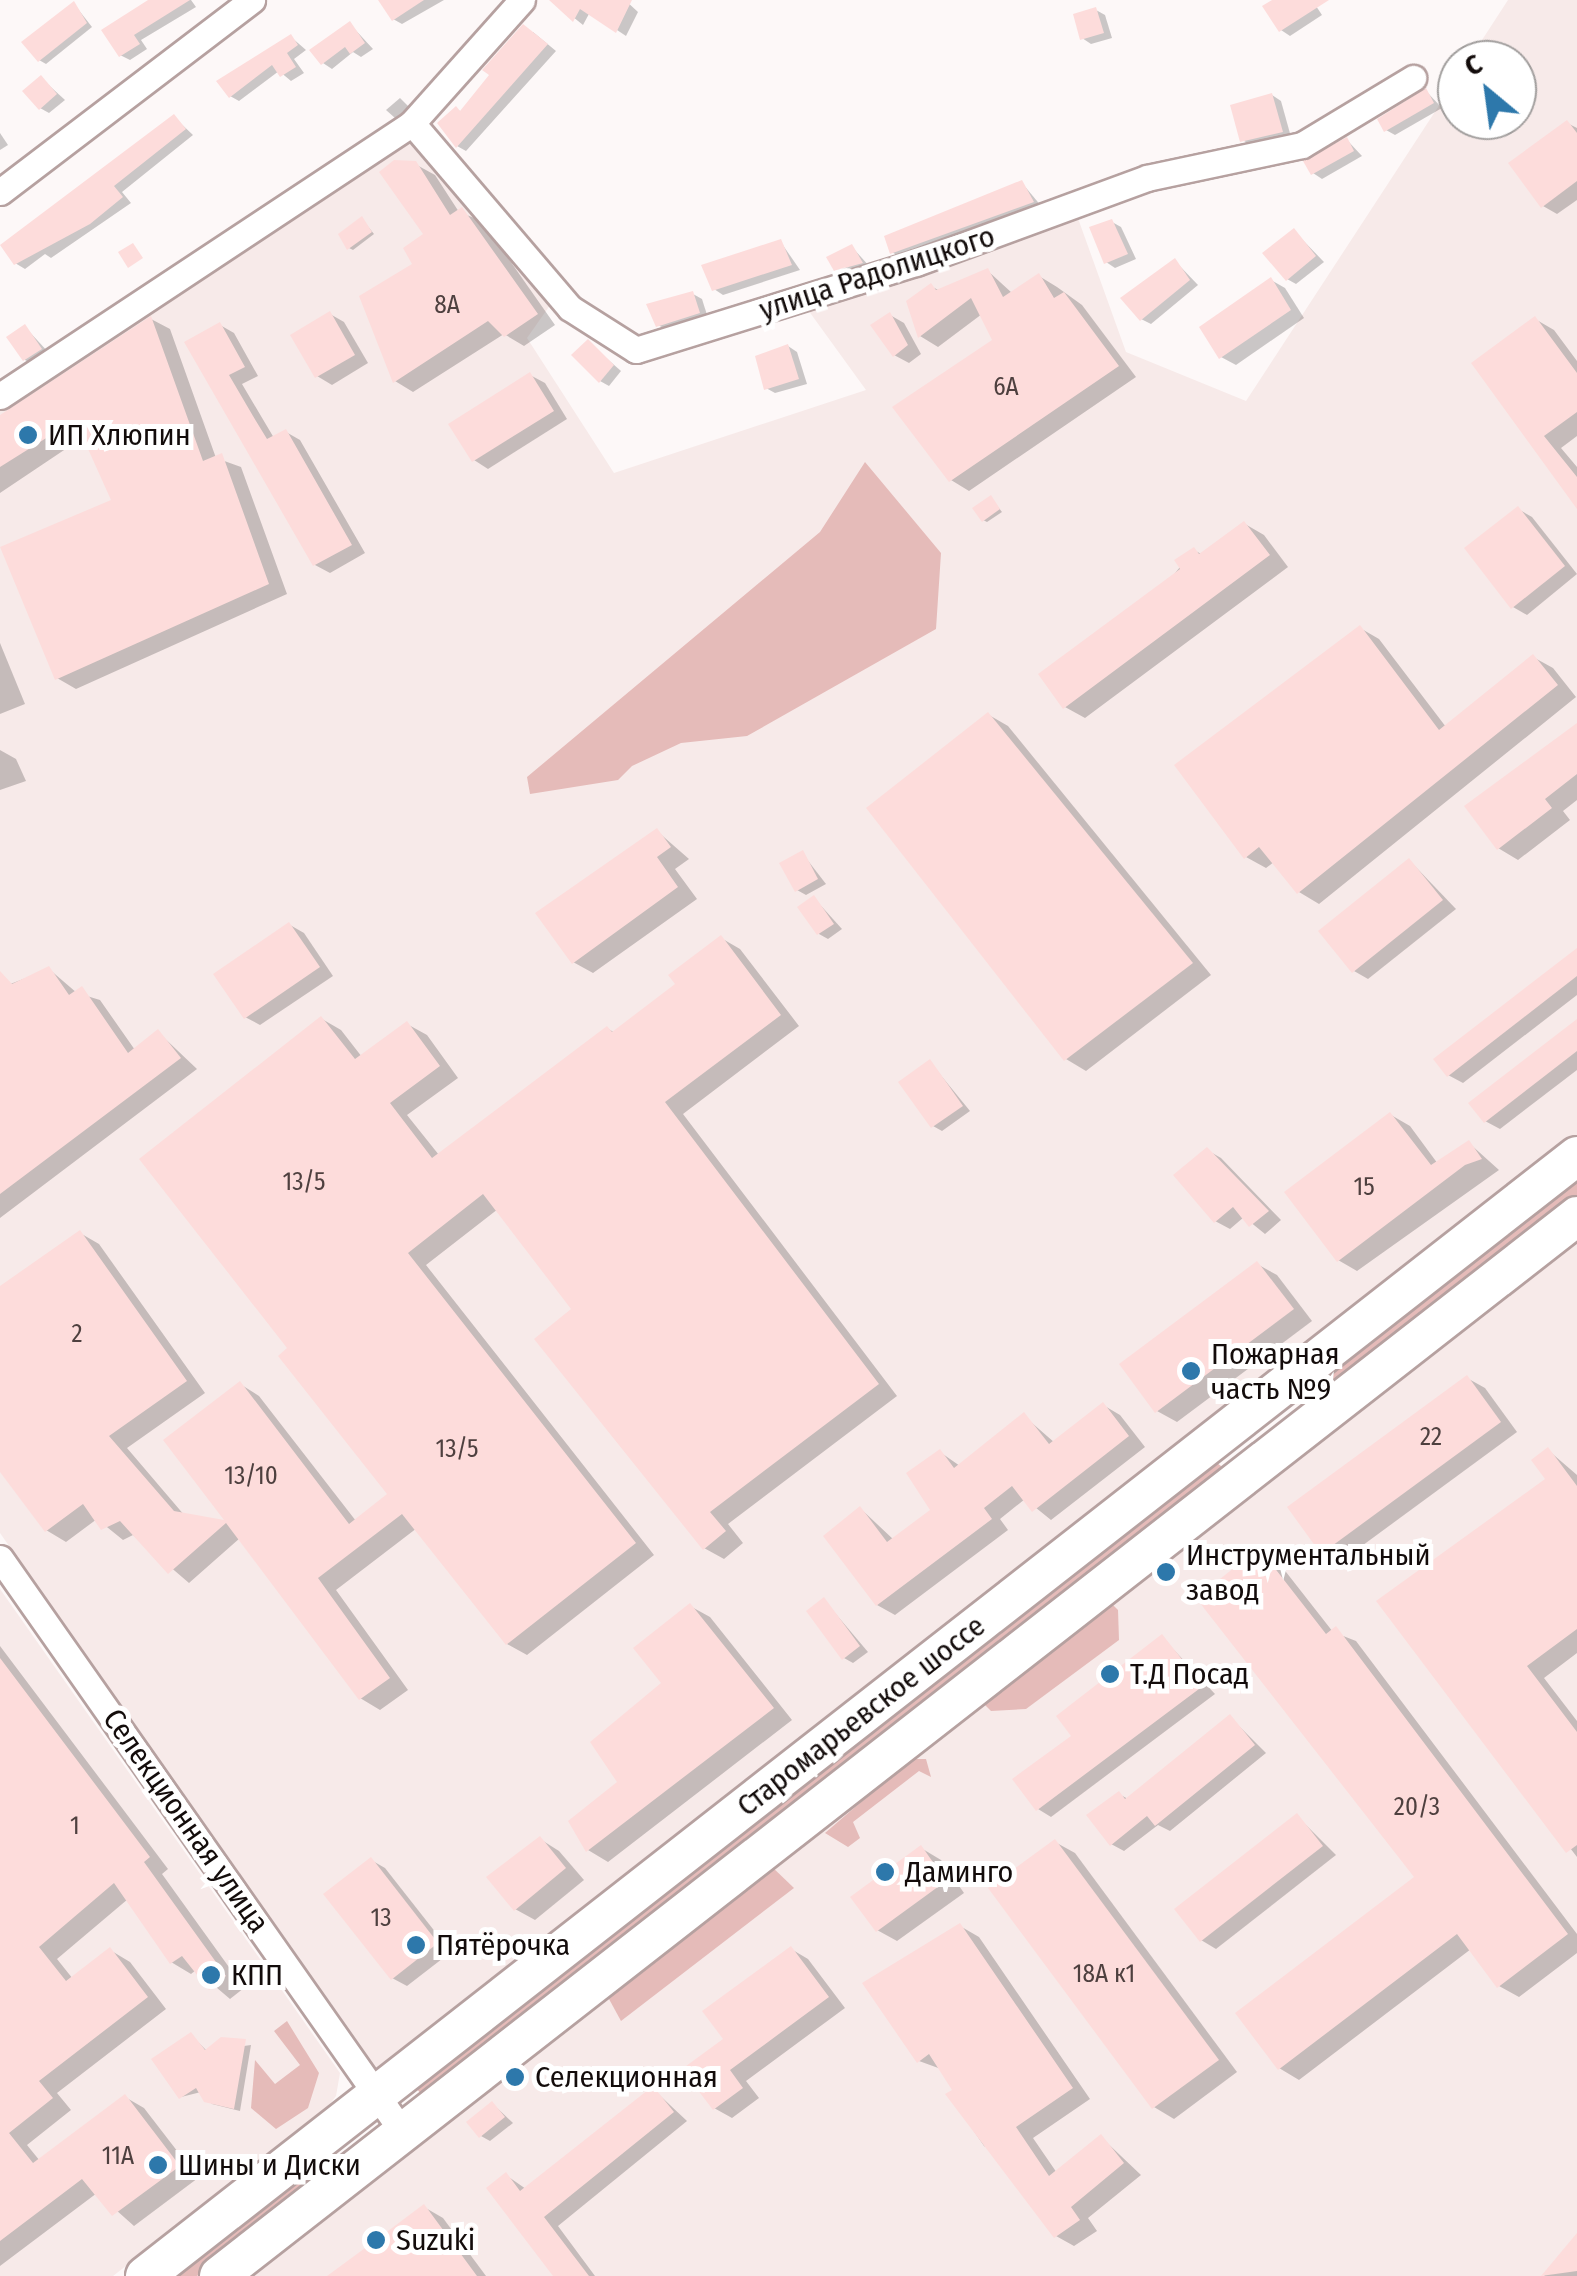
<!DOCTYPE html>
<html>
<head>
<meta charset="utf-8">
<style>
  body { margin:0 }
  #map { position:relative; width:1577px; height:2276px; overflow:hidden; background:#fdf8f8; font-family:"Fira Sans Condensed",sans-serif }
  div>[style] { position:absolute }
  .built>* { inset:0; background:#f7eae9 }
  .green>* { inset:0; background:#e5bbb9 }
  .shadow>* { inset:0; background:#0003 }
  .building>* { inset:0; background:#fddcdb }
  .roads { filter:drop-shadow(2px 0 #b6a1a0) drop-shadow(-2px 0 #b6a1a0) drop-shadow(0 2px #b6a1a0) drop-shadow(0 -2px #b6a1a0) }
  .minor>* { height:25px; margin:-12.5px; padding:0 12.5px; transform-origin:12.5px; border-radius:12.5px; background:#fff }
  .primary>* { height:38px; margin:-19px; padding:0 19px; transform-origin:19px; border-radius:19px; background:#fff }
  .dots>* { width:28px; height:28px; translate:-50% -50%; box-sizing:border-box; border:5px solid #fff; border-radius:50% }
  span { translate:-50% -50%; white-space:nowrap; text-align:center; line-height:1.15; -webkit-text-stroke:10px #fff; paint-order:stroke }
  .number-label { font-size:25px; color:#4e403f }
  .number-label span { -webkit-text-stroke-width:0 }
  .street-label { font-size:30px; color:#130c0b }
  .poi-label { font-size:30px; color:#130c0b }
  .left { translate:0 -50%; text-align:left }
  .north { position:absolute; left:1437px; top:40px; width:100px; height:100px; box-sizing:border-box; background:#fff; border:2px solid #a19e9d; border-radius:50%; rotate:331deg; font-size:28px; font-weight:700; line-height:40px; text-align:center; color:#130c0b }
  .north::after { content:''; display:block; margin:auto; width:35px; height:45px; background:#2d78ab; clip-path:polygon(50% 0,100% 100%,50% 72%,0 100%) }
</style>
</head>
<body>
<div id="map">
  <div class="built">
    <i style="clip-path:polygon(1508px 0,1577px 0,1577px 1143px,379px 2077px,0 1533px,0 409px,412px 131px,553px 301px,527px 338px,614px 473px,866px 390px,803px 303px,1075px 210px,1126px 352px,1246px 401px,1457px 78px,1457px 120px,1517px 120px,1517px 60px,1469px 60px)"></i>
    <i style="clip-path:polygon(1577px 1230px,1577px 2276px,237px 2276px)"></i>
    <i style="clip-path:polygon(0 1589px,340px 2073px,336px 2096px,323px 2113px,113px 2276px,0 2276px)"></i>
  </div>
  <div class="green">
    <i style="clip-path:polygon(865px 462px,941px 553px,936px 629px,747px 736px,681px 743px,632px 766px,618px 780px,530px 794px,527px 777px,820px 532px)"></i>
    <i style="clip-path:polygon(1577px 1172px,1577px 1200px,1316px 1398px,1309px 1389px)"></i>
    <i style="clip-path:polygon(1213px 1460px,1225px 1469px,422px 2095px,416px 2088px)"></i>
    <i style="clip-path:polygon(1111px 1603px,1118px 1610px,1119px 1640px,1026px 1709px,991px 1711px,983px 1703px)"></i>
    <i style="clip-path:polygon(911px 1759px,926px 1759px,931px 1777px,919px 1771px,853px 1822px,860px 1838px,848px 1847px,825px 1833px)"></i>
    <i style="clip-path:polygon(769px 1864px,794px 1888px,621px 2021px,609px 1999px,610px 1987px)"></i>
    <i style="clip-path:polygon(287px 2021px,319px 2073px,308px 2108px,276px 2129px,251px 2108px,255px 2060px,275px 2084px,300px 2065px,274px 2031px)"></i>
    <i style="clip-path:polygon(320px 2158px,332px 2172px,197px 2276px,167px 2276px)"></i>
  </div>
  <div class="shadow">
    <i style="clip-path:polygon(150px 0,191px 0,196px 7px,141px 40px,147px 49px,130px 60px,120px 55px)"></i>
    <i style="clip-path:polygon(391px 0,444px 0,402px 24px,393px 19px)"></i>
    <i style="clip-path:polygon(552px 0,625px 0,638px 12px,626px 36px,590px 12px,583px 25px)"></i>
    <i style="clip-path:polygon(1276px 0,1312px 0,1322px 15px,1290px 36px,1281px 30px)"></i>
    <i style="clip-path:polygon(74px 4px,92px 27px,46px 64px,39px 60px)"></i>
    <i style="clip-path:polygon(1096px 10px,1105px 15px,1112px 38px,1091px 44px,1082px 38px)"></i>
    <i style="clip-path:polygon(350px 24px,373px 49px,361px 57px,353px 52px,332px 69px,323px 63px)"></i>
    <i style="clip-path:polygon(533px 32px,556px 51px,466px 151px,457px 146px,456px 109px,462px 112px)"></i>
    <i style="clip-path:polygon(291px 37px,306px 50px,294px 59px,304px 73px,291px 81px,279px 71px,239px 101px,230px 96px)"></i>
    <i style="clip-path:polygon(41px 78px,65px 100px,49px 113px,40px 108px)"></i>
    <i style="clip-path:polygon(1426px 91px,1442px 108px,1395px 135px,1386px 130px)"></i>
    <i style="clip-path:polygon(1272px 95px,1281px 101px,1291px 137px,1252px 145px,1242px 140px)"></i>
    <i style="clip-path:polygon(400px 98px,409px 107px,395px 118px,386px 110px)"></i>
    <i style="clip-path:polygon(174px 117px,193px 135px,122px 192px,131px 203px,51px 258px,45px 254px,25px 269px,15px 263px)"></i>
    <i style="clip-path:polygon(1567px 123px,1577px 128px,1577px 200px,1557px 214px,1543px 206px)"></i>
    <i style="clip-path:polygon(0 133px,8px 145px,0 150px)"></i>
    <i style="clip-path:polygon(1347px 140px,1362px 156px,1322px 179px,1313px 173px)"></i>
    <i style="clip-path:polygon(415px 164px,435px 175px,459px 212px,482px 221px,555px 325px,524px 346px,504px 334px,413px 392px,395px 381px,427px 235px)"></i>
    <i style="clip-path:polygon(1022px 183px,1042px 207px,901px 258px,892px 252px)"></i>
    <i style="clip-path:polygon(362px 219px,374px 234px,353px 250px,349px 248px)"></i>
    <i style="clip-path:polygon(1112px 222px,1121px 227px,1136px 259px,1115px 268px,1106px 262px)"></i>
    <i style="clip-path:polygon(1294px 231px,1324px 262px,1296px 284px,1287px 279px)"></i>
    <i style="clip-path:polygon(780px 241px,800px 270px,723px 295px,714px 289px)"></i>
    <i style="clip-path:polygon(852px 247px,870px 267px,845px 275px,836px 270px)"></i>
    <i style="clip-path:polygon(1175px 261px,1198px 285px,1151px 324px,1141px 319px)"></i>
    <i style="clip-path:polygon(988px 271px,1012px 293px,1039px 276px,1057px 287px,1082px 305px,1136px 377px,969px 491px,951px 480px,995px 341px,982px 314px,938px 347px,920px 336px,931px 286px,940px 291px)"></i>
    <i style="clip-path:polygon(1271px 280px,1285px 288px,1304px 318px,1236px 365px,1221px 357px)"></i>
    <i style="clip-path:polygon(693px 294px,702px 299px,708px 318px,667px 330px,658px 325px)"></i>
    <i style="clip-path:polygon(330px 314px,344px 322px,368px 363px,332px 385px,317px 376px)"></i>
    <i style="clip-path:polygon(890px 315px,904px 323px,921px 354px,909px 363px,894px 355px)"></i>
    <i style="clip-path:polygon(151px 319px,170px 329px,216px 458px,241px 467px,287px 594px,76px 689px,57px 678px,114px 502px,85px 436px,0 493px,0 417px)"></i>
    <i style="clip-path:polygon(1535px 319px,1554px 330px,1577px 361px,1577px 436px,1561px 448px,1577px 467px,1577px 501px,1474px 364px)"></i>
    <i style="clip-path:polygon(220px 325px,234px 333px,258px 376px,242px 384px,274px 438px,286px 432px,300px 440px,365px 553px,330px 573px,315px 565px,188px 343px)"></i>
    <i style="clip-path:polygon(25px 327px,50px 354px,34px 365px,25px 360px)"></i>
    <i style="clip-path:polygon(588px 342px,621px 371px,609px 386px,600px 381px)"></i>
    <i style="clip-path:polygon(788px 346px,797px 352px,807px 384px,775px 393px,766px 388px)"></i>
    <i style="clip-path:polygon(530px 375px,545px 383px,567px 419px,488px 469px,474px 460px)"></i>
    <i style="clip-path:polygon(991px 498px,1002px 512px,987px 522px,983px 520px)"></i>
    <i style="clip-path:polygon(1518px 509px,1532px 517px,1577px 574px,1527px 615px,1513px 607px)"></i>
    <i style="clip-path:polygon(1245px 524px,1264px 535px,1288px 567px,1085px 718px,1065px 707px,1194px 550px,1203px 555px)"></i>
    <i style="clip-path:polygon(1360px 628px,1379px 639px,1446px 727px,1533px 657px,1553px 668px,1576px 697px,1319px 904px,1299px 892px,1274px 862px,1266px 868px,1246px 857px)"></i>
    <i style="clip-path:polygon(0 643px,25px 704px,0 714px)"></i>
    <i style="clip-path:polygon(989px 715px,1008px 726px,1211px 975px,1086px 1071px,1066px 1059px)"></i>
    <i style="clip-path:polygon(1577px 726px,1577px 800px,1563px 811px,1570px 820px,1518px 860px,1498px 848px)"></i>
    <i style="clip-path:polygon(0 750px,16px 759px,26px 781px,0 790px)"></i>
    <i style="clip-path:polygon(657px 831px,689px 859px,675px 869px,697px 899px,593px 973px,573px 962px)"></i>
    <i style="clip-path:polygon(802px 853px,826px 884px,806px 895px,797px 890px)"></i>
    <i style="clip-path:polygon(1410px 861px,1456px 909px,1368px 979px,1354px 971px)"></i>
    <i style="clip-path:polygon(814px 898px,842px 929px,828px 939px,819px 934px)"></i>
    <i style="clip-path:polygon(290px 925px,304px 933px,333px 976px,260px 1025px,245px 1017px)"></i>
    <i style="clip-path:polygon(721px 938px,740px 949px,799px 1026px,683px 1114px,897px 1396px,728px 1524px,743px 1543px,724px 1559px,704px 1548px,574px 1310px,498px 1209px,426px 1265px,654px 1555px,527px 1655px,507px 1644px,417px 1528px,336px 1590px,408px 1690px,380px 1710px,360px 1698px,240px 1538px,189px 1583px,133px 1535px,123px 1540px,97px 1519px,66px 1542px,46px 1530px,0 1466px,0 1289px,80px 1233px,99px 1244px,205px 1393px,127px 1448px,185px 1516px,229px 1523px,240px 1384px,259px 1396px,356px 1521px,390px 1495px,291px 1348px,322px 1019px,341px 1030px,362px 1057px,407px 1024px,427px 1035px,458px 1078px,407px 1115px,439px 1155px,607px 1028px,615px 1033px,678px 985px)"></i>
    <i style="clip-path:polygon(1577px 951px,1577px 995px,1463px 1083px,1448px 1075px)"></i>
    <i style="clip-path:polygon(49px 969px,77px 993px,100px 1000px,135px 1050px,158px 1032px,197px 1069px,0 1218px,0 988px)"></i>
    <i style="clip-path:polygon(1577px 1031px,1577px 1070px,1500px 1129px,1485px 1121px)"></i>
    <i style="clip-path:polygon(930px 1062px,970px 1111px,942px 1131px,933px 1126px)"></i>
    <i style="clip-path:polygon(1391px 1115px,1410px 1126px,1438px 1164px,1469px 1143px,1499px 1170px,1357px 1271px,1338px 1260px)"></i>
    <i style="clip-path:polygon(1207px 1150px,1221px 1158px,1281px 1220px,1265px 1234px,1244px 1217px,1230px 1229px,1215px 1221px)"></i>
    <i style="clip-path:polygon(1257px 1264px,1277px 1275px,1312px 1321px,1177px 1422px,1157px 1411px)"></i>
    <i style="clip-path:polygon(1467px 1378px,1485px 1388px,1517px 1432px,1340px 1562px,1322px 1552px)"></i>
    <i style="clip-path:polygon(1103px 1405px,1120px 1415px,1145px 1447px,1051px 1520px,1025px 1499px,1000px 1519px,1008px 1530px,895px 1615px,877px 1605px,861px 1509px,894px 1540px,934px 1510px,940px 1452px,960px 1466px,1024px 1416px,1055px 1443px)"></i>
    <i style="clip-path:polygon(1548px 1450px,1577px 1475px,1577px 1653px,1544px 1678px,1577px 1721px,1577px 1857px,1380px 1602px,1549px 1479px)"></i>
    <i style="clip-path:polygon(1260px 1551px,1279px 1563px,1333px 1632px,1356px 1641px,1577px 1934px,1577px 1953px,1519px 1997px,1499px 1986px,1471px 1949px,1299px 2080px,1279px 2068px,1418px 1878px)"></i>
    <i style="clip-path:polygon(824px 1600px,868px 1652px,853px 1663px,844px 1658px)"></i>
    <i style="clip-path:polygon(690px 1606px,710px 1617px,792px 1720px,608px 1862px,588px 1850px,664px 1683px)"></i>
    <i style="clip-path:polygon(1162px 1637px,1215px 1694px,1051px 1817px,1038px 1809px,1075px 1737px)"></i>
    <i style="clip-path:polygon(0 1646px,168px 1869px,162px 1874px,244px 1988px,230px 1999px,196px 1970px,191px 1974px,171px 1962px,128px 1899px,57px 1959px,73px 1979px,110px 1950px,130px 1962px,166px 2009px,57px 2093px,71px 2110px,27px 2145px,40px 2161px,125px 2097px,144px 2108px,198px 2178px,134px 2226px,97px 2193px,0 2266px)"></i>
    <i style="clip-path:polygon(1230px 1717px,1266px 1753px,1170px 1831px,1158px 1825px,1124px 1851px,1111px 1844px,1119px 1794px,1128px 1799px)"></i>
    <i style="clip-path:polygon(1297px 1816px,1336px 1855px,1216px 1949px,1201px 1940px)"></i>
    <i style="clip-path:polygon(540px 1839px,559px 1851px,584px 1880px,535px 1920px,515px 1909px)"></i>
    <i style="clip-path:polygon(1055px 1842px,1075px 1853px,1237px 2072px,1174px 2119px,1154px 2107px)"></i>
    <i style="clip-path:polygon(921px 1848px,941px 1860px,964px 1893px,897px 1941px,877px 1930px)"></i>
    <i style="clip-path:polygon(371px 1860px,385px 1868px,451px 1952px,407px 1986px,392px 1978px)"></i>
    <i style="clip-path:polygon(960px 1926px,979px 1937px,1090px 2099px,1033px 2138px,1057px 2173px,1101px 2137px,1141px 2175px,1088px 2218px,1097px 2231px,1074px 2246px,1056px 2236px,999px 2155px,984px 2146px,949px 2095px,956px 2091px,941px 2069px,919px 2061px)"></i>
    <i style="clip-path:polygon(791px 1949px,808px 1959px,845px 2008px,746px 2081px,759px 2098px,732px 2118px,714px 2108px,726px 2040px)"></i>
    <i style="clip-path:polygon(191px 2035px,207px 2051px,251px 2045px,240px 2111px,212px 2104px,201px 2092px,181px 2097px)"></i>
    <i style="clip-path:polygon(653px 2089px,687px 2121px,558px 2226px,595px 2276px,555px 2276px,506px 2175px,526px 2189px)"></i>
    <i style="clip-path:polygon(493px 2104px,513px 2123px,490px 2141px,481px 2136px)"></i>
    <i style="clip-path:polygon(424px 2207px,443px 2218px,486px 2276px,331px 2276px)"></i>
    <i style="clip-path:polygon(1577px 2237px,1577px 2276px,1544px 2276px)"></i>
  </div>
  <div class="building">
    <i style="clip-path:polygon(148px 0,190px 0,134px 35px,140px 44px,119px 57px,101px 30px)"></i>
    <i style="clip-path:polygon(378px 0,424px 0,392px 21px)"></i>
    <i style="clip-path:polygon(549px 0,632px 0,616px 33px,580px 9px,573px 22px)"></i>
    <i style="clip-path:polygon(1272px 0,1329px 0,1279px 32px,1262px 6px)"></i>
    <i style="clip-path:polygon(74px 1px,87px 23px,38px 62px,21px 42px)"></i>
    <i style="clip-path:polygon(1096px 7px,1104px 33px,1080px 40px,1073px 14px)"></i>
    <i style="clip-path:polygon(350px 21px,365px 43px,350px 54px,345px 47px,321px 65px,309px 50px)"></i>
    <i style="clip-path:polygon(523px 24px,548px 44px,456px 148px,437px 123px,456px 106px,460px 111px,489px 75px,482px 70px)"></i>
    <i style="clip-path:polygon(291px 34px,298px 45px,287px 53px,296px 67px,280px 77px,272px 65px,229px 98px,216px 81px)"></i>
    <i style="clip-path:polygon(41px 75px,57px 94px,39px 110px,22px 91px)"></i>
    <i style="clip-path:polygon(1426px 88px,1434px 103px,1384px 132px,1377px 119px)"></i>
    <i style="clip-path:polygon(1272px 93px,1283px 132px,1240px 142px,1230px 105px)"></i>
    <i style="clip-path:polygon(174px 114px,186px 129px,114px 186px,123px 197px,90px 224px,14px 265px,0 245px)"></i>
    <i style="clip-path:polygon(1567px 120px,1577px 133px,1577px 181px,1541px 208px,1508px 163px)"></i>
    <i style="clip-path:polygon(1347px 137px,1354px 151px,1311px 175px,1303px 161px)"></i>
    <i style="clip-path:polygon(394px 160px,416px 161px,450px 215px,462px 207px,538px 314px,504px 337px,488px 321px,393px 383px,359px 296px,412px 264px,403px 248px,423px 234px,379px 172px)"></i>
    <i style="clip-path:polygon(1022px 180px,1034px 202px,890px 254px,884px 236px)"></i>
    <i style="clip-path:polygon(362px 216px,372px 232px,347px 250px,338px 234px)"></i>
    <i style="clip-path:polygon(1112px 219px,1128px 254px,1104px 264px,1089px 227px)"></i>
    <i style="clip-path:polygon(1294px 228px,1316px 256px,1286px 281px,1262px 253px)"></i>
    <i style="clip-path:polygon(781px 239px,792px 265px,712px 291px,701px 265px)"></i>
    <i style="clip-path:polygon(133px 243px,143px 258px,128px 268px,118px 252px)"></i>
    <i style="clip-path:polygon(852px 244px,863px 263px,834px 271px,826px 257px)"></i>
    <i style="clip-path:polygon(1175px 258px,1190px 280px,1140px 321px,1120px 298px)"></i>
    <i style="clip-path:polygon(988px 268px,1003px 297px,1039px 273px,1054px 298px,1064px 292px,1119px 366px,949px 482px,892px 407px,992px 340px,971px 298px,918px 338px,906px 301px,931px 283px,936px 290px)"></i>
    <i style="clip-path:polygon(1271px 277px,1291px 310px,1219px 359px,1199px 327px)"></i>
    <i style="clip-path:polygon(693px 291px,700px 313px,656px 327px,646px 304px)"></i>
    <i style="clip-path:polygon(330px 311px,355px 355px,315px 378px,290px 335px)"></i>
    <i style="clip-path:polygon(890px 312px,908px 345px,893px 357px,870px 325px)"></i>
    <i style="clip-path:polygon(151px 316px,203px 461px,222px 453px,269px 584px,55px 680px,0 547px,111px 500px,75px 420px,0 467px,0 415px)"></i>
    <i style="clip-path:polygon(1535px 316px,1577px 373px,1577px 412px,1544px 436px,1577px 477px,1577px 509px,1471px 363px)"></i>
    <i style="clip-path:polygon(220px 322px,245px 367px,229px 375px,253px 416px,267px 439px,286px 429px,352px 545px,313px 566px,184px 342px)"></i>
    <i style="clip-path:polygon(25px 324px,42px 349px,23px 361px,6px 337px)"></i>
    <i style="clip-path:polygon(588px 339px,614px 365px,599px 383px,571px 355px)"></i>
    <i style="clip-path:polygon(788px 344px,799px 379px,764px 390px,755px 356px)"></i>
    <i style="clip-path:polygon(530px 372px,554px 411px,472px 462px,448px 424px)"></i>
    <i style="clip-path:polygon(991px 495px,1000px 509px,982px 522px,972px 508px)"></i>
    <i style="clip-path:polygon(1518px 506px,1565px 566px,1511px 609px,1464px 548px)"></i>
    <i style="clip-path:polygon(1244px 521px,1270px 555px,1063px 709px,1038px 674px,1180px 569px,1174px 560px,1194px 547px,1199px 554px)"></i>
    <i style="clip-path:polygon(1360px 625px,1439px 730px,1533px 654px,1558px 685px,1297px 894px,1259px 847px,1244px 859px,1174px 765px)"></i>
    <i style="clip-path:polygon(988px 712px,1193px 963px,1064px 1061px,866px 808px)"></i>
    <i style="clip-path:polygon(1577px 723px,1577px 774px,1545px 799px,1552px 808px,1497px 850px,1464px 806px)"></i>
    <i style="clip-path:polygon(657px 828px,671px 847px,657px 857px,678px 887px,572px 964px,535px 913px)"></i>
    <i style="clip-path:polygon(803px 850px,818px 879px,795px 892px,779px 863px)"></i>
    <i style="clip-path:polygon(1409px 858px,1443px 900px,1352px 973px,1318px 931px)"></i>
    <i style="clip-path:polygon(814px 895px,834px 924px,817px 935px,797px 907px)"></i>
    <i style="clip-path:polygon(289px 922px,320px 967px,244px 1019px,213px 974px)"></i>
    <i style="clip-path:polygon(721px 935px,781px 1015px,665px 1102px,879px 1384px,710px 1512px,726px 1531px,703px 1550px,534px 1339px,571px 1309px,483px 1194px,408px 1253px,636px 1543px,506px 1645px,402px 1514px,318px 1578px,390px 1678px,359px 1700px,226px 1523px,168px 1574px,120px 1521px,101px 1530px,83px 1504px,45px 1532px,0 1472px,0 1286px,80px 1230px,187px 1381px,109px 1436px,174px 1511px,224px 1520px,163px 1440px,240px 1381px,349px 1524px,387px 1494px,278px 1356px,287px 1348px,139px 1159px,321px 1016px,355px 1059px,407px 1021px,440px 1066px,390px 1103px,432px 1158px,607px 1026px,612px 1032px,675px 984px,668px 975px)"></i>
    <i style="clip-path:polygon(1577px 948px,1577px 976px,1447px 1077px,1433px 1059px)"></i>
    <i style="clip-path:polygon(49px 966px,69px 995px,82px 986px,128px 1053px,158px 1029px,181px 1058px,0 1194px,0 971px,12px 984px)"></i>
    <i style="clip-path:polygon(1577px 1019px,1577px 1051px,1484px 1123px,1468px 1103px)"></i>
    <i style="clip-path:polygon(930px 1059px,963px 1106px,931px 1128px,898px 1082px)"></i>
    <i style="clip-path:polygon(1390px 1112px,1431px 1165px,1469px 1140px,1482px 1159px,1465px 1165px,1337px 1262px,1284px 1192px)"></i>
    <i style="clip-path:polygon(1207px 1147px,1269px 1211px,1249px 1227px,1233px 1207px,1214px 1223px,1173px 1175px)"></i>
    <i style="clip-path:polygon(1257px 1261px,1294px 1309px,1155px 1413px,1119px 1364px)"></i>
    <i style="clip-path:polygon(1467px 1375px,1501px 1422px,1321px 1554px,1287px 1507px)"></i>
    <i style="clip-path:polygon(1103px 1402px,1129px 1436px,1032px 1512px,1012px 1486px,984px 1508px,992px 1519px,876px 1606px,823px 1536px,860px 1506px,887px 1542px,930px 1510px,906px 1473px,940px 1449px,954px 1468px,1024px 1412px,1049px 1444px)"></i>
    <i style="clip-path:polygon(1548px 1447px,1577px 1486px,1577px 1629px,1527px 1666px,1577px 1732px,1577px 1845px,1566px 1853px,1376px 1601px,1545px 1479px,1531px 1460px)"></i>
    <i style="clip-path:polygon(1259px 1548px,1326px 1634px,1336px 1626px,1568px 1934px,1497px 1988px,1457px 1934px,1278px 2070px,1235px 2013px,1414px 1877px,1196px 1598px)"></i>
    <i style="clip-path:polygon(824px 1597px,860px 1646px,842px 1660px,806px 1611px)"></i>
    <i style="clip-path:polygon(690px 1603px,774px 1708px,586px 1852px,568px 1821px,617px 1782px,590px 1742px,661px 1683px,633px 1648px)"></i>
    <i style="clip-path:polygon(1162px 1634px,1203px 1686px,1036px 1811px,1012px 1779px,1071px 1736px,1056px 1716px)"></i>
    <i style="clip-path:polygon(0 1658px,150px 1857px,144px 1862px,226px 1976px,209px 1990px,182px 1956px,170px 1964px,114px 1883px,39px 1947px,66px 1981px,110px 1947px,148px 1997px,39px 2081px,53px 2098px,9px 2133px,33px 2163px,125px 2094px,180px 2166px,112px 2216px,82px 2179px,0 2241px)"></i>
    <i style="clip-path:polygon(1230px 1714px,1255px 1745px,1155px 1826px,1147px 1816px,1110px 1846px,1086px 1815px,1119px 1791px,1125px 1799px)"></i>
    <i style="clip-path:polygon(1297px 1813px,1323px 1846px,1200px 1942px,1174px 1909px)"></i>
    <i style="clip-path:polygon(540px 1836px,566px 1868px,514px 1911px,486px 1877px)"></i>
    <i style="clip-path:polygon(1055px 1839px,1219px 2060px,1152px 2109px,988px 1888px)"></i>
    <i style="clip-path:polygon(921px 1845px,946px 1881px,876px 1932px,850px 1897px)"></i>
    <i style="clip-path:polygon(371px 1857px,438px 1943px,391px 1980px,323px 1894px)"></i>
    <i style="clip-path:polygon(960px 1923px,1073px 2088px,1016px 2127px,1049px 2176px,1101px 2134px,1124px 2163px,1071px 2207px,1080px 2220px,1054px 2238px,945px 2094px,952px 2090px,929px 2054px,917px 2063px,862px 1983px)"></i>
    <i style="clip-path:polygon(791px 1946px,829px 1997px,730px 2070px,743px 2088px,713px 2110px,682px 2069px,723px 2039px,702px 2011px)"></i>
    <i style="clip-path:polygon(191px 2032px,205px 2050px,221px 2037px,246px 2039px,234px 2109px,204px 2102px,196px 2088px,179px 2099px,151px 2059px)"></i>
    <i style="clip-path:polygon(653px 2086px,674px 2112px,544px 2217px,589px 2276px,553px 2276px,486px 2188px,506px 2172px,520px 2191px)"></i>
    <i style="clip-path:polygon(492px 2101px,505px 2117px,479px 2138px,466px 2122px)"></i>
    <i style="clip-path:polygon(424px 2204px,477px 2276px,327px 2276px,376px 2240px)"></i>
    <i style="clip-path:polygon(1577px 2233px,1577px 2271px,1541px 2276px)"></i>
  </div>
  <div class="roads">
    <div class="minor">
      <i style="left:412px;top:123px;width:243px;rotate:49.5deg"></i>
      <i style="left:570px;top:308px;width:78px;rotate:32.5deg"></i>
      <i style="left:636px;top:350px;width:293px;rotate:-17.3deg"></i>
      <i style="left:916px;top:263px;width:246px;rotate:-20.2deg"></i>
      <i style="left:1147px;top:178px;width:158px;rotate:-12deg"></i>
      <i style="left:1302px;top:145px;width:130px;rotate:-31.1deg"></i>
      <i style="left:0;top:192px;width:317px;rotate:-37.3deg"></i>
      <i style="left:0;top:396px;width:494px;rotate:-33.5deg"></i>
      <i style="left:412px;top:123px;width:165px;rotate:-48.2deg"></i>
      <i style="left:0;top:1558px;width:704px;rotate:54.95deg"></i>
    </div>
    <div class="primary">
      <i style="left:145px;top:2276px;width:1818px;rotate:-38.03deg"></i>
      <i style="left:219px;top:2276px;width:1723px;rotate:-37.97deg"></i>
    </div>
  </div>
  <div class="dots">
    <i style="left:28px;top:435px;background:#2d78ab"></i>
    <i style="left:1191px;top:1371px;background:#2d78ab"></i>
    <i style="left:1166px;top:1572px;background:#2d78ab"></i>
    <i style="left:1110px;top:1674px;background:#2d78ab"></i>
    <i style="left:885px;top:1872px;background:#2d78ab"></i>
    <i style="left:416px;top:1945px;background:#2d78ab"></i>
    <i style="left:211px;top:1975px;background:#2d78ab"></i>
    <i style="left:515px;top:2077px;background:#2d78ab"></i>
    <i style="left:158px;top:2165px;background:#2d78ab"></i>
    <i style="left:376px;top:2240px;background:#2d78ab"></i>
  </div>
  <div class="number-label">
    <span style="left:447px;top:305px">8А</span>
    <span style="left:1006px;top:387px">6А</span>
    <span style="left:304px;top:1182px">13/5</span>
    <span style="left:1364px;top:1187px">15</span>
    <span style="left:77px;top:1334px">2</span>
    <span style="left:1431px;top:1437px">22</span>
    <span style="left:457px;top:1449px">13/5</span>
    <span style="left:251px;top:1476px">13/10</span>
    <span style="left:1417px;top:1807px">20/3</span>
    <span style="left:75px;top:1826px">1</span>
    <span style="left:381px;top:1918px">13</span>
    <span style="left:1104px;top:1974px">18А к1</span>
    <span style="left:118px;top:2156px">11А</span>
  </div>
  <div class="street-label">
    <span style="left:877px;top:273px;rotate:-18deg">улица Радолицкого</span>
    <span style="left:861px;top:1716px;rotate:-38deg">Старомарьевское шоссе</span>
    <span style="left:186px;top:1821px;rotate:55deg">Селекционная улица</span>
  </div>
  <div class="poi-label">
    <span class="left" style="left:48px;top:435px">ИП Хлюпин</span>
    <span class="left" style="left:1211px;top:1371px">Пожарная<br>часть №9</span>
    <span class="left" style="left:1186px;top:1572px">Инструментальный<br>завод</span>
    <span class="left" style="left:1130px;top:1674px">Т.Д Посад</span>
    <span class="left" style="left:905px;top:1872px">Даминго</span>
    <span class="left" style="left:436px;top:1945px">Пятёрочка</span>
    <span class="left" style="left:231px;top:1975px">КПП</span>
    <span class="left" style="left:535px;top:2077px">Селекционная</span>
    <span class="left" style="left:178px;top:2165px">Шины и Диски</span>
    <span class="left" style="left:396px;top:2240px">Suzuki</span>
  </div>
  <div class="north">С</div>
</div>
</body>
</html>
